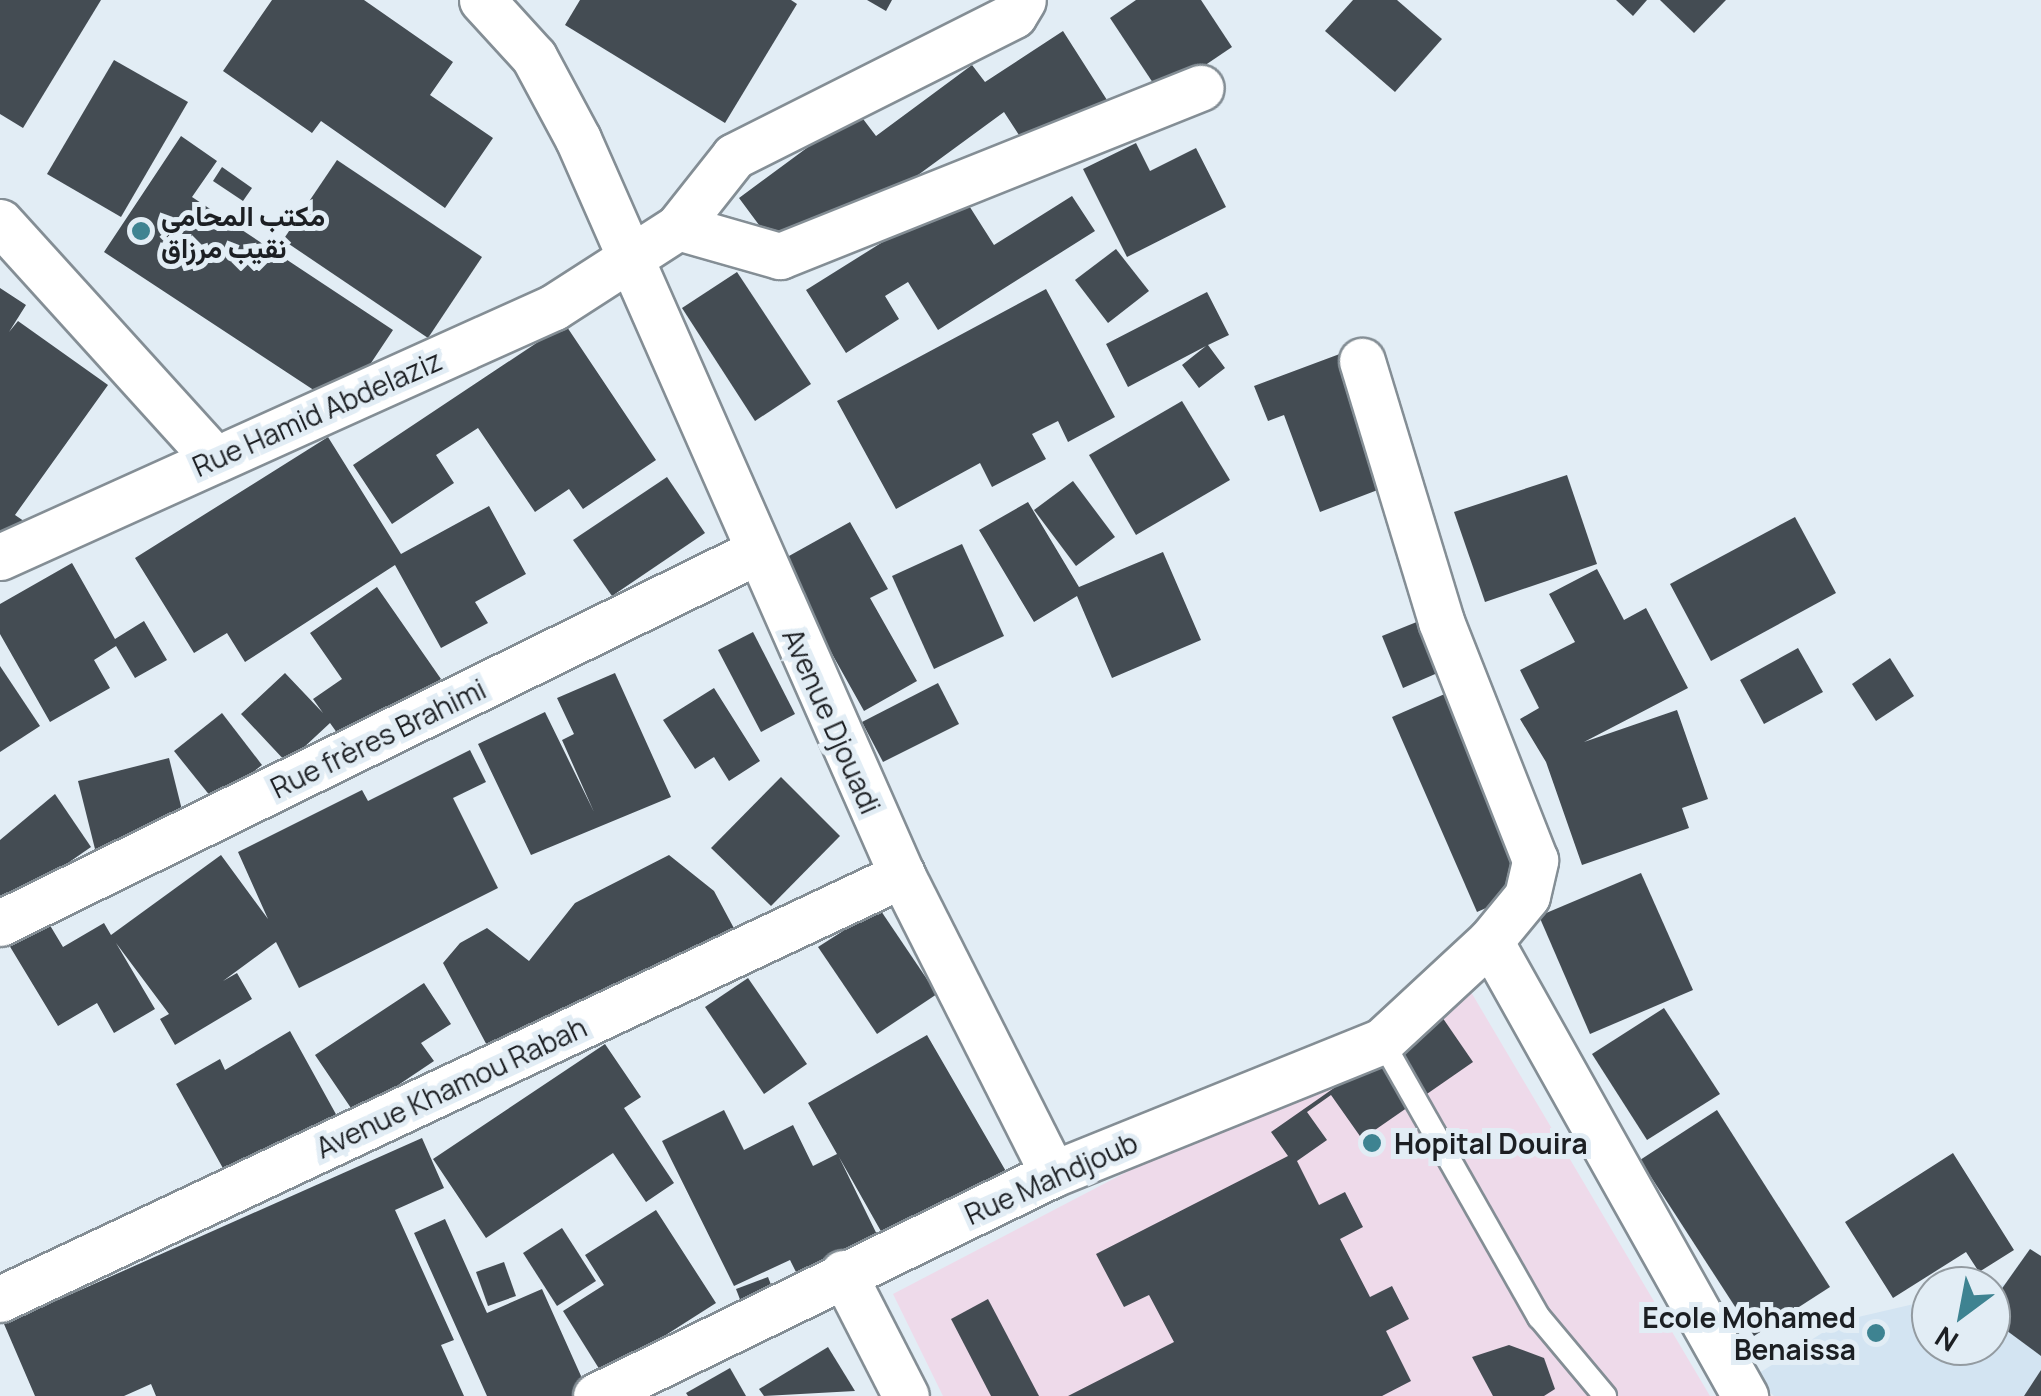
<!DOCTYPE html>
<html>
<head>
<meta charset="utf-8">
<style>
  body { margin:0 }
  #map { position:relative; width:2041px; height:1396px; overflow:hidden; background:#e2edf5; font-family:Manrope,Vazirmatn,sans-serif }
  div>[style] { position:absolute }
  .built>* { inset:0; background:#d3e4f2 }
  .medical>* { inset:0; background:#eedaea }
  .building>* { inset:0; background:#444c53 }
  .roads { filter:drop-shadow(2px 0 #848e95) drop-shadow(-2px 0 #848e95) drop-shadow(0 2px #848e95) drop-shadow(0 -2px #848e95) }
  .lane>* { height:22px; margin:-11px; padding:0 11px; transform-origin:11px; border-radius:11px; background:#fff }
  .street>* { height:45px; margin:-22.5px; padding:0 22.5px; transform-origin:22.5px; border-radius:22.5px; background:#fff }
  .dots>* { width:28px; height:28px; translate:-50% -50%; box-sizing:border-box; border:5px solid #e2edf5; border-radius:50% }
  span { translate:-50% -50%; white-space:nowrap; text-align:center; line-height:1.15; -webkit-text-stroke:10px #e2edf5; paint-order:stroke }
  .poi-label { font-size:28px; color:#1c1f23; font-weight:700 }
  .left { translate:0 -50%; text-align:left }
  .right { translate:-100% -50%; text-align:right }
  .street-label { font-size:28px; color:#1c1f23 }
  .north { position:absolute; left:1911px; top:1266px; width:100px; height:100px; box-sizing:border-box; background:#e2edf5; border:2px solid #939ba1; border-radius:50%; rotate:212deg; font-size:28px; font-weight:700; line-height:40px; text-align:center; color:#1c1f23 }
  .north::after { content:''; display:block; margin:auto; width:35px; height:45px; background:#3e8391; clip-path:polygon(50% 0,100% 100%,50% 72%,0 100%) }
</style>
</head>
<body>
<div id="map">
  <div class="built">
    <i style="clip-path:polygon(2030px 1249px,2041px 1256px,2041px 1396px,1774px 1396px,1753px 1377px,1841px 1321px,1931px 1300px,1931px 1346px,1991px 1346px,1991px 1287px,2005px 1284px)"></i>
  </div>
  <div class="medical">
    <i style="clip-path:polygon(1471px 992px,1710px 1396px,943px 1396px,893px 1294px)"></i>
  </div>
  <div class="building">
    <i style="clip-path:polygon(0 0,101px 0,23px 128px,0 114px)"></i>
    <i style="clip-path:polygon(272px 0,364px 0,453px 62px,430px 95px,493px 138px,445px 208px,321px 121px,312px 133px,223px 71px)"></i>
    <i style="clip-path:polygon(580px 0,791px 0,797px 4px,725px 123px,565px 25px)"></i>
    <i style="clip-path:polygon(867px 0,892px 0,886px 11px)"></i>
    <i style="clip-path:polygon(1136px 0,1201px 0,1232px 47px,1161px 95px,1110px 18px)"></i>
    <i style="clip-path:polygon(1353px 0,1397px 0,1442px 39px,1395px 92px,1325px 31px)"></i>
    <i style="clip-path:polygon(1616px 0,1647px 0,1633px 16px)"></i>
    <i style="clip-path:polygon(1660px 0,1726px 0,1694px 33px)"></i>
    <i style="clip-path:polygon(1063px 31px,1114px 111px,1036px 161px,1004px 112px,791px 268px,739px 198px,857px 111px,876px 136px,972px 65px,985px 82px)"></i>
    <i style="clip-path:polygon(114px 60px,188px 102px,121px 217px,47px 174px)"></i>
    <i style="clip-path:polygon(181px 136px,217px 161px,192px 197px,393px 330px,341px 408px,104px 252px)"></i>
    <i style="clip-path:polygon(1136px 143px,1150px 171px,1196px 148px,1226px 207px,1127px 257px,1083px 169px)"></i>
    <i style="clip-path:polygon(337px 160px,482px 257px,428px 338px,283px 240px)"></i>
    <i style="clip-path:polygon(222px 167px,252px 188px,243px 201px,213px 181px)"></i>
    <i style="clip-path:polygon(961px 193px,994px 245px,1072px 196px,1095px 231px,938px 330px,908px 282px,885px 296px,899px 319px,846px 353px,806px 290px)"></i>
    <i style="clip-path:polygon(1116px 249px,1149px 291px,1108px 323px,1075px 280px)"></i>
    <i style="clip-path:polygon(737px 272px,811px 384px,755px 421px,682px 308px)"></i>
    <i style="clip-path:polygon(0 288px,26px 305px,9px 332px,18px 321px,108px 385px,15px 515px,37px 530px,0 580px)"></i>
    <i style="clip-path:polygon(1046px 289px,1115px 417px,1068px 442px,1058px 421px,1032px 434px,1046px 459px,992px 487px,980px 463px,896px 509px,837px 401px)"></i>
    <i style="clip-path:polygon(1207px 292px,1229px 335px,1208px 345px,1225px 368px,1199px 388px,1182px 365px,1206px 346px,1128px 387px,1106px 344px)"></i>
    <i style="clip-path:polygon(565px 324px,656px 460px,583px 509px,569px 489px,535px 512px,478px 428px,436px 455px,454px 483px,392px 524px,353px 465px)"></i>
    <i style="clip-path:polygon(1345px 352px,1396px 483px,1320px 512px,1284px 415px,1268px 421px,1254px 386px)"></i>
    <i style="clip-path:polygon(1182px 401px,1230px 480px,1136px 535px,1089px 455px)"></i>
    <i style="clip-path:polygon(328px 437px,401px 554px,489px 506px,526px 574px,475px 602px,488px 623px,441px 648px,395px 565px,245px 662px,227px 633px,194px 653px,135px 558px)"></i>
    <i style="clip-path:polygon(1567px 475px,1597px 564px,1485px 602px,1454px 512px)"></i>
    <i style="clip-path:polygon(667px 477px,705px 533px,612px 596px,573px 540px)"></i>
    <i style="clip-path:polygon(1073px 481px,1115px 537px,1076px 566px,1034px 510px)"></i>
    <i style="clip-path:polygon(1028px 502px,1079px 587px,1163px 552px,1201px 640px,1112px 678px,1077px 596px,1034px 622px,979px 530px)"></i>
    <i style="clip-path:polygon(1795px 517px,1836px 593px,1711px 661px,1670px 584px)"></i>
    <i style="clip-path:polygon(850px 522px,888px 589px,870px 598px,917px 681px,864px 711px,780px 561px)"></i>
    <i style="clip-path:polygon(962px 544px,1004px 636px,934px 669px,892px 576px)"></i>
    <i style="clip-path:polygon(72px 563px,115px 639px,144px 621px,167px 660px,135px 678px,116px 646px,94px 660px,110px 688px,50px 722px,0 634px,0 604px)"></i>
    <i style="clip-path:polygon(1597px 569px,1624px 620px,1646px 608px,1688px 688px,1584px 742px,1677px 710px,1708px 799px,1682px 808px,1689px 828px,1582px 865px,1546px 762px,1520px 719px,1539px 708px,1520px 670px,1575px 642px,1549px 594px)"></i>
    <i style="clip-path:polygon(377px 587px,441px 679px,345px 744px,330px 723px,287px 763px,241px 714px,285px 673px,323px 713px,313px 699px,342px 679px,310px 633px)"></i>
    <i style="clip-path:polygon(1429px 617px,1449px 668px,1403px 688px,1382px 636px)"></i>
    <i style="clip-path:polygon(753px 632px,795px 714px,761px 732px,718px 650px)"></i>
    <i style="clip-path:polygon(1798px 648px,1823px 692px,1764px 724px,1740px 680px)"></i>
    <i style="clip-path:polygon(1890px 658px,1914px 696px,1876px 721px,1852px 684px)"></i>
    <i style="clip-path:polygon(0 666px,40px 726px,0 752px)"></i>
    <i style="clip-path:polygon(615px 673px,671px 797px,531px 855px,478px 744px,545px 712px,594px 812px,562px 740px,574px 734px,557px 698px)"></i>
    <i style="clip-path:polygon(938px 683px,959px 724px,883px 762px,862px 722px)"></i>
    <i style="clip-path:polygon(1463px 686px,1548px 881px,1477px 912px,1392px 717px)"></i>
    <i style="clip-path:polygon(714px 688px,760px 761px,729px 781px,714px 757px,695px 769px,663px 720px)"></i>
    <i style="clip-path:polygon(222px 713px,262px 765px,215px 802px,174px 751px)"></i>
    <i style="clip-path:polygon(470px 750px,486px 782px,453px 798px,498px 888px,299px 988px,276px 942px,223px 981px,237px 973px,252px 999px,175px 1045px,160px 1019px,169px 1014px,116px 943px,155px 1009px,114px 1033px,97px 1003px,58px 1026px,9px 945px,48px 922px,63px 947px,104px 923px,111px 935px,221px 855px,268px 919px,238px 852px,362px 790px,368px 801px)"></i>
    <i style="clip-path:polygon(169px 758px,186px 826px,95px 849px,78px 781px)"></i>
    <i style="clip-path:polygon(781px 777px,840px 836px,771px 906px,711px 848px)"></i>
    <i style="clip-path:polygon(55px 794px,91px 847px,0 910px,0 840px)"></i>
    <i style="clip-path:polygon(669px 855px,714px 891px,744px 947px,498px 1066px,443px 963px,460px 943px,487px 928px,529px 961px,575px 903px)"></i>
    <i style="clip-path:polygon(1641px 873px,1693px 990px,1590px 1034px,1539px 916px)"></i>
    <i style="clip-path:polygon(879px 908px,937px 994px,877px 1034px,818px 947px)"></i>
    <i style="clip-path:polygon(748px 978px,807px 1064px,764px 1094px,705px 1007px)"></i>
    <i style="clip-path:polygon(424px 983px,451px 1024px,421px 1043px,434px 1061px,355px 1114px,315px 1055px)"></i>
    <i style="clip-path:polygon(1664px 1008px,1720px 1094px,1647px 1140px,1592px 1054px)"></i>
    <i style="clip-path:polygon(1440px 1014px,1473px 1062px,1362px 1139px,1331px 1095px,1307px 1112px,1327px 1140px,1297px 1161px,1319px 1205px,1345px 1192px,1363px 1227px,1340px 1239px,1370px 1297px,1392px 1286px,1409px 1319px,1386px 1331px,1411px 1381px,1382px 1396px,1068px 1396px,1174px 1342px,1149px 1295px,1124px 1307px,1096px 1254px,1288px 1156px,1271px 1132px)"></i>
    <i style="clip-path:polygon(290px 1031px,348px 1136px,239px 1197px,176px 1084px,220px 1059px,225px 1070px)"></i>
    <i style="clip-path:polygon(927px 1035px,1011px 1180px,891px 1249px,839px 1157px,889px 1259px,809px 1298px,790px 1260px,734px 1286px,662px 1141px,724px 1110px,744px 1150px,793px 1125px,813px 1166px,837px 1154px,808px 1103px)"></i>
    <i style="clip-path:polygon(605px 1044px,641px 1097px,624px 1108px,674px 1183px,646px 1202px,613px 1153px,486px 1238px,433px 1159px)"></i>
    <i style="clip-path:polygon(1717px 1110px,1830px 1287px,1754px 1336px,1640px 1160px)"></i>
    <i style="clip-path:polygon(422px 1138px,444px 1188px,395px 1210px,454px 1340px,441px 1345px,464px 1396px,156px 1396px,151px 1384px,124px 1396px,35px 1396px,4px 1324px)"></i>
    <i style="clip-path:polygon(1953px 1153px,2014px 1250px,1979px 1272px,1966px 1252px,1893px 1298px,1845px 1222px)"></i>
    <i style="clip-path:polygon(656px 1210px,716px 1303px,603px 1375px,563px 1311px,604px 1285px,585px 1255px)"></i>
    <i style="clip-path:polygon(445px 1219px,487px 1313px,542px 1289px,590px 1396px,487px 1396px,414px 1233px)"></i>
    <i style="clip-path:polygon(562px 1228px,596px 1281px,557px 1306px,523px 1253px)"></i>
    <i style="clip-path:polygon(2030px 1249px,2041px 1256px,2041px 1356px,1991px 1319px,1991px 1304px)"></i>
    <i style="clip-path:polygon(504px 1262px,516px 1296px,488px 1306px,476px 1272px)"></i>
    <i style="clip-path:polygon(768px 1277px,778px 1303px,746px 1315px,736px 1289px)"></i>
    <i style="clip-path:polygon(988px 1299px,1039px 1396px,991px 1396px,951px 1319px)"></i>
    <i style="clip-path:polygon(1509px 1345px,1544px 1358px,1555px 1389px,1544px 1396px,1493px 1396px,1472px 1357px)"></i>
    <i style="clip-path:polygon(828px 1347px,855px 1391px,764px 1396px,759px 1389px)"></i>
    <i style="clip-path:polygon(730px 1368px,746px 1396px,688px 1396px,686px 1393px)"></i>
    <i style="clip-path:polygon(2041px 1370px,2041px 1396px,2024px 1396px)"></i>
  </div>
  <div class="roads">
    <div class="lane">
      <i style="left:1382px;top:1041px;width:318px;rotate:60.4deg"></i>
      <i style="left:1539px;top:1317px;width:103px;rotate:50.1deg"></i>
    </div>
    <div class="street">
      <i style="left:482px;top:0;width:77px;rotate:47.6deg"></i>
      <i style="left:534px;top:57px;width:93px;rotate:61.8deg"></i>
      <i style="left:578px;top:139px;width:804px;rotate:66.24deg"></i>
      <i style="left:902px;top:875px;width:335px;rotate:63.2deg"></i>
      <i style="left:0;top:222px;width:320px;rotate:47.8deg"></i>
      <i style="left:678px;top:227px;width:106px;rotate:15.9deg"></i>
      <i style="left:780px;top:256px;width:453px;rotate:-21.8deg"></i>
      <i style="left:0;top:557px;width:608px;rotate:-24.29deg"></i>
      <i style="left:554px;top:307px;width:148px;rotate:-32.8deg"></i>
      <i style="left:678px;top:227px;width:90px;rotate:-51.7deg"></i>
      <i style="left:734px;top:156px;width:313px;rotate:-26.7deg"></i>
      <i style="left:1014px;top:15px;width:17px;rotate:-59deg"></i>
      <i style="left:0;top:923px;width:842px;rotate:-26.14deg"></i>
      <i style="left:1490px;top:941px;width:522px;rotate:60.73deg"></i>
      <i style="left:843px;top:1273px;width:138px;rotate:62.9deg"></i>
      <i style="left:0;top:1299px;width:997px;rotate:-25.18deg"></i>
      <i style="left:596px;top:1396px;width:508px;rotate:-25.91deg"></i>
      <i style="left:1053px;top:1174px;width:355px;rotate:-22deg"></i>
      <i style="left:1382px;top:1041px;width:147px;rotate:-42.8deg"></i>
      <i style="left:1490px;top:941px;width:58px;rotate:-50.6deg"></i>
      <i style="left:1527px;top:896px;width:37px;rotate:-77deg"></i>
      <i style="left:1535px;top:860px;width:257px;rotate:-111.5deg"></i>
      <i style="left:1441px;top:621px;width:272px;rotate:-106.9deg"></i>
    </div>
  </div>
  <div class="dots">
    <i style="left:141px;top:231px;background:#3e8391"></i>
    <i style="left:1372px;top:1143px;background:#3e8391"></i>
    <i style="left:1876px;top:1333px;background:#3e8391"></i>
  </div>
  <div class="poi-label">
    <span class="left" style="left:161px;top:231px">مكتب المحامي<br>نقيب مرزاق</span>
    <span class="left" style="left:1394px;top:1143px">Hopital Douira</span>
    <span class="right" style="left:1856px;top:1333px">Ecole Mohamed<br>Benaissa</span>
  </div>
  <div class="street-label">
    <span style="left:317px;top:413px;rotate:-24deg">Rue Hamid Abdelaziz</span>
    <span style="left:832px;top:721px;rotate:66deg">Avenue Djouadi</span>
    <span style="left:378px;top:738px;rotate:-26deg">Rue frères Brahimi</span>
    <span style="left:451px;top:1087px;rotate:-25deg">Avenue Khamou Rabah</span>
    <span style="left:1051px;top:1178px;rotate:-24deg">Rue Mahdjoub</span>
  </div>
  <div class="north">N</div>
</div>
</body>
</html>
